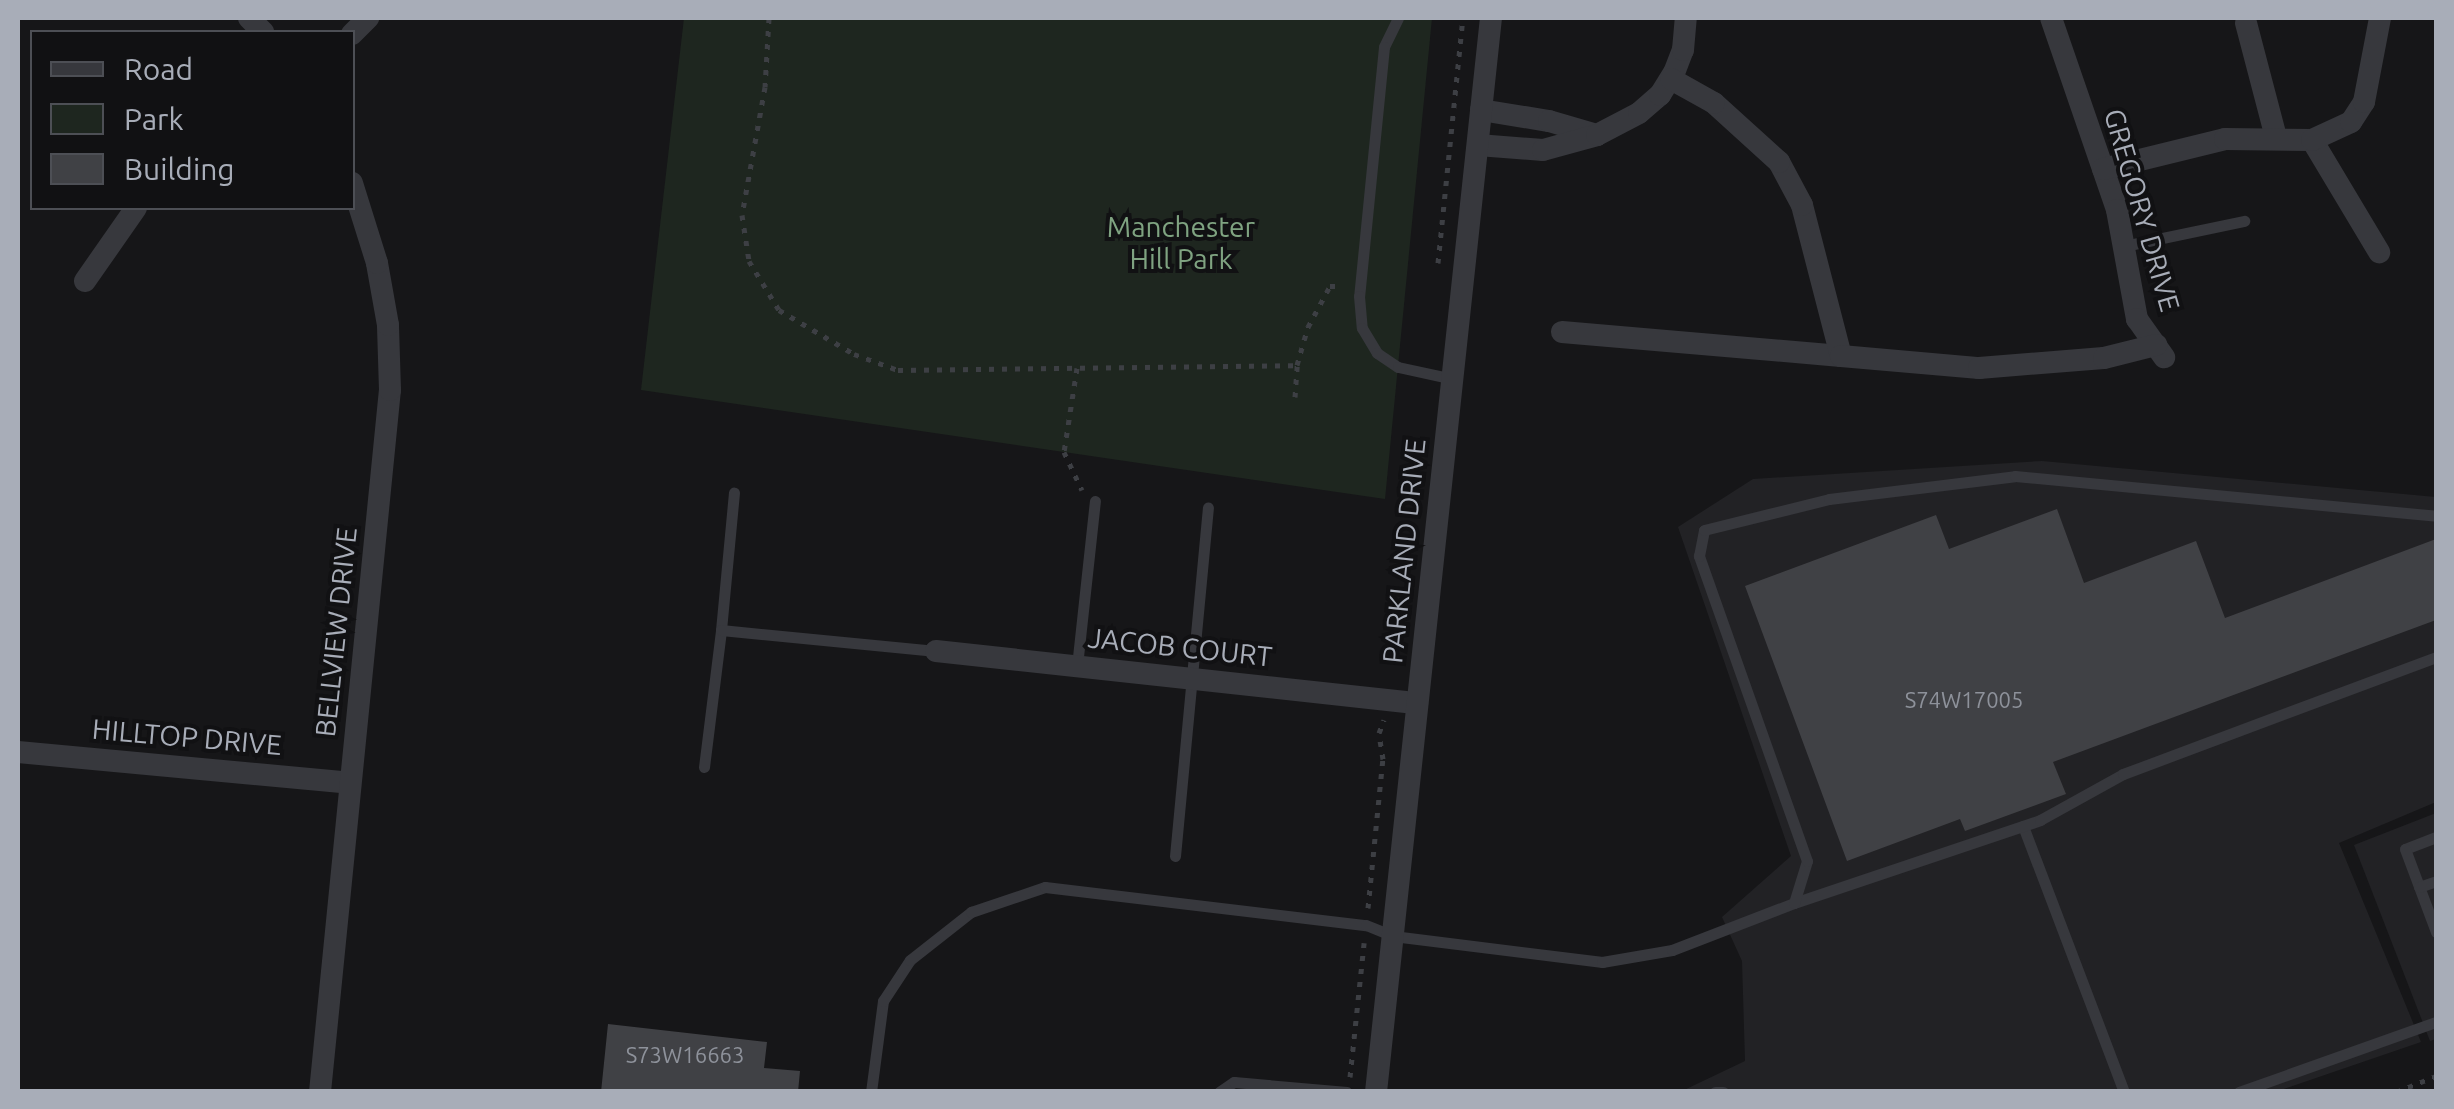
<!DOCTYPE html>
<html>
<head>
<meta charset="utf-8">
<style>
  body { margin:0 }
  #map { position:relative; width:2454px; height:1109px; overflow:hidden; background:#161618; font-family:Ubuntu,sans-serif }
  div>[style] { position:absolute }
  .built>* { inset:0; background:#222225 }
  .green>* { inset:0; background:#1e261f }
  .building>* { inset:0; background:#404145 }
  .path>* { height:5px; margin-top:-2.5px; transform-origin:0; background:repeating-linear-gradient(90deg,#3d3f44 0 5px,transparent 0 13px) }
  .lane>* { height:11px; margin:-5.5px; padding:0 5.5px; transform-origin:5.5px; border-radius:5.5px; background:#37383d }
  .street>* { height:22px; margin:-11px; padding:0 11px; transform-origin:11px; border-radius:11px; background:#37383d }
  span { translate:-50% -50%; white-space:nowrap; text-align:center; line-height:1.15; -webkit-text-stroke:8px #111113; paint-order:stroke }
  .number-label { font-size:22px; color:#8e929b }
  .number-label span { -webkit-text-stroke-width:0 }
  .street-label { font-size:28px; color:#a8adb8 }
  .park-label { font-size:28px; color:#7fa381 }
  .frame { position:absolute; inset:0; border:20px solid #a8adb8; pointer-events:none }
  .legend { position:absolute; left:30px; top:30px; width:325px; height:180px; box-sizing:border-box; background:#111113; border:2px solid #4d4f55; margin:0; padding:12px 18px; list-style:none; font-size:30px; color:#a8adb8 }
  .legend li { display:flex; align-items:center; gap:20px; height:50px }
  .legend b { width:50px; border:2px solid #4d4f55 }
</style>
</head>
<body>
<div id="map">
  <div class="built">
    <i style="clip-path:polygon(2042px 461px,2436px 497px,2436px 802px,2339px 843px,2421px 1042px,2278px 1091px,1682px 1091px,1745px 1061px,1742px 961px,1722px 917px,1791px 856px,1678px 527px,1753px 479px)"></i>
    <i style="clip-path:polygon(2436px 813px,2436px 1039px,2430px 1041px,2354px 845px)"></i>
  </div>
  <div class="green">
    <i style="clip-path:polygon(684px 18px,1432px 18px,1385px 499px,641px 390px)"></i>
  </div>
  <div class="building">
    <i style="clip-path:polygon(2057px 509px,2084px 583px,2196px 541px,2225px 618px,2436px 539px,2436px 620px,2053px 762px,2066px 794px,1965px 831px,1960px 819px,1847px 861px,1745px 586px,1936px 515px,1949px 549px)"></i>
    <i style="clip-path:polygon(608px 1024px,767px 1042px,764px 1068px,800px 1071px,798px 1092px,601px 1092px)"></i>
  </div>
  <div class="path">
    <i style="left:769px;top:18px;width:69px;rotate:93.3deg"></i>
    <i style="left:765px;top:87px;width:130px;rotate:100.2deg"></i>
    <i style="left:742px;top:215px;width:47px;rotate:81.3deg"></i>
    <i style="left:749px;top:261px;width:57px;rotate:58.5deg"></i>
    <i style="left:779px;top:310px;width:87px;rotate:30.4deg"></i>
    <i style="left:854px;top:354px;width:47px;rotate:20deg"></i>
    <i style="left:898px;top:370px;width:399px;rotate:-0.7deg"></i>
    <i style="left:1438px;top:263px;width:246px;rotate:-84.2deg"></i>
    <i style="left:1077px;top:368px;width:85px;rotate:98.8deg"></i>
    <i style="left:1064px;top:452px;width:42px;rotate:64.7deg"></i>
    <i style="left:1295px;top:397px;width:32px;rotate:-86deg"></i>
    <i style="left:1297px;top:365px;width:40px;rotate:-74deg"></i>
    <i style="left:1308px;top:327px;width:47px;rotate:-61.8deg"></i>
    <i style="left:1330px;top:286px;width:12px"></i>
    <i style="left:1368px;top:908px;width:150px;rotate:-84.3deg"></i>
    <i style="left:1383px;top:759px;width:26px;rotate:-99deg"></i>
    <i style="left:1379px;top:733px;width:14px;rotate:-69deg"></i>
    <i style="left:1350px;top:1077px;width:135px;rotate:-84deg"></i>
    <i style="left:2396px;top:1092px;width:43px;rotate:-21.8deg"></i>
  </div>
  <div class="lane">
    <i style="left:1398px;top:18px;width:32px;rotate:116deg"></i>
    <i style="left:1384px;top:47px;width:250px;rotate:95.7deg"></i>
    <i style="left:1359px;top:296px;width:32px;rotate:85deg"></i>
    <i style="left:1362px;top:328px;width:29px;rotate:59deg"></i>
    <i style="left:1377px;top:353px;width:25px;rotate:34deg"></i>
    <i style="left:1398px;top:367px;width:56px;rotate:12.3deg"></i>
    <i style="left:2124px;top:246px;width:123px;rotate:-11.8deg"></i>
    <i style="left:721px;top:630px;width:138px;rotate:-84.6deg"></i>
    <i style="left:1077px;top:666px;width:166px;rotate:-83.8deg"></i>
    <i style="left:704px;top:767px;width:138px;rotate:-82.9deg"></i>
    <i style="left:721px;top:630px;width:216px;rotate:5.6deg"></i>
    <i style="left:2023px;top:826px;width:285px;rotate:69.2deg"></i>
    <i style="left:2436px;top:837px;width:33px;rotate:159deg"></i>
    <i style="left:2405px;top:849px;width:89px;rotate:69.5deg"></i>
    <i style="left:1175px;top:856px;width:350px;rotate:-84.6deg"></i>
    <i style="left:2419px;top:887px;width:18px;rotate:-19deg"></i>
    <i style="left:1794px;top:903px;width:260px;rotate:-18.6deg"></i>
    <i style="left:2040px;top:820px;width:95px;rotate:-29deg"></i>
    <i style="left:2123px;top:774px;width:334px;rotate:-20.5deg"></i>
    <i style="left:871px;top:1092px;width:92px;rotate:-82.5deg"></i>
    <i style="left:883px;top:1001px;width:49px;rotate:-56.6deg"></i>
    <i style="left:910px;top:960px;width:78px;rotate:-38.2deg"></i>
    <i style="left:971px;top:912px;width:78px;rotate:-18.7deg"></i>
    <i style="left:1045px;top:887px;width:323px;rotate:6.8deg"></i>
    <i style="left:1366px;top:925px;width:29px;rotate:22deg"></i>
    <i style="left:1393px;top:936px;width:211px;rotate:7.1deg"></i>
    <i style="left:1602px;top:962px;width:71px;rotate:-9.7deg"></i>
    <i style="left:1672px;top:950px;width:131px;rotate:-21.1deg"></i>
    <i style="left:1794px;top:903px;width:44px;rotate:-72.8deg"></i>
    <i style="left:1807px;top:861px;width:324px;rotate:-109.5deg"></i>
    <i style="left:1699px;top:556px;width:26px;rotate:-79deg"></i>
    <i style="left:1704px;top:530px;width:129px;rotate:-13.9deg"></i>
    <i style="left:1829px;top:499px;width:187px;rotate:-7deg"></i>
    <i style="left:2015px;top:476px;width:423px;rotate:5.4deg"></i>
    <i style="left:1219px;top:1092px;width:18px;rotate:-34deg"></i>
    <i style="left:1234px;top:1082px;width:113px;rotate:5.1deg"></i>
    <i style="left:1715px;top:1092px;width:8px"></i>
    <i style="left:2239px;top:1092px;width:209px;rotate:-19.6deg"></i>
  </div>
  <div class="street">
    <i style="left:249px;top:18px;width:20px;rotate:45deg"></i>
    <i style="left:2051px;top:18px;width:203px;rotate:71deg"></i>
    <i style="left:2117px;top:210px;width:111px;rotate:79.6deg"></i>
    <i style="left:2137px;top:319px;width:47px;rotate:54.6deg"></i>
    <i style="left:2246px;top:23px;width:118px;rotate:75.3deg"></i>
    <i style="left:352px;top:34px;width:23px;rotate:-45deg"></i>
    <i style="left:1481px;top:110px;width:69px;rotate:9.2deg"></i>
    <i style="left:1549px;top:121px;width:50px;rotate:16.3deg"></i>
    <i style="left:2312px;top:140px;width:131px;rotate:59.1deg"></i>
    <i style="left:1478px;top:145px;width:65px;rotate:4.4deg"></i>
    <i style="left:1543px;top:150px;width:56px;rotate:-15.5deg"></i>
    <i style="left:1597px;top:135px;width:47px;rotate:-27.6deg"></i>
    <i style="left:1639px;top:113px;width:28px;rotate:-41deg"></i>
    <i style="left:1660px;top:95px;width:26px;rotate:-58deg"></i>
    <i style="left:1674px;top:73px;width:25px;rotate:-69deg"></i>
    <i style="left:1683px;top:50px;width:32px;rotate:-85deg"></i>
    <i style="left:2103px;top:169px;width:126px;rotate:-13.8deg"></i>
    <i style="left:2225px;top:139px;width:87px;rotate:0.7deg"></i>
    <i style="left:2312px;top:140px;width:43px;rotate:-24.8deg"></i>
    <i style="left:2351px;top:122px;width:24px;rotate:-57deg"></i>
    <i style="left:2364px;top:102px;width:86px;rotate:-79.2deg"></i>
    <i style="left:85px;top:281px;width:89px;rotate:-55.1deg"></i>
    <i style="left:1562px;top:332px;width:280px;rotate:4.9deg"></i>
    <i style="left:1841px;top:356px;width:156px;rotate:-104.5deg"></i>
    <i style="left:1802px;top:205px;width:49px;rotate:-118.1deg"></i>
    <i style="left:1779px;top:162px;width:88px;rotate:-137.8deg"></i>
    <i style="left:1714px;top:103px;width:49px;rotate:-150.8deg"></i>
    <i style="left:1841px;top:356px;width:139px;rotate:5deg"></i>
    <i style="left:1979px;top:368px;width:125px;rotate:-4.6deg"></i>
    <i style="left:2104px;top:358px;width:54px;rotate:-14deg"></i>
    <i style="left:936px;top:651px;width:484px;rotate:6.2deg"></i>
    <i style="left:18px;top:752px;width:333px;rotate:5.3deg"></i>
    <i style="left:320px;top:1092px;width:705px;rotate:-84.31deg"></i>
    <i style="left:390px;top:390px;width:65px;rotate:-91.8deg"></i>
    <i style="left:388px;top:325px;width:63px;rotate:-100.1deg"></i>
    <i style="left:377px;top:263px;width:84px;rotate:-107.4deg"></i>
    <i style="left:1376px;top:1092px;width:1080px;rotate:-83.89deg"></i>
  </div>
  <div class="number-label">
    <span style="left:1964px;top:700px">S74W17005</span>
    <span style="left:685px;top:1055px">S73W16663</span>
  </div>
  <div class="street-label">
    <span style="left:2142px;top:210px;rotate:74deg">GREGORY DRIVE</span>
    <span style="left:1404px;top:551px;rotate:-84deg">PARKLAND DRIVE</span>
    <span style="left:336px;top:632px;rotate:-84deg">BELLVIEW DRIVE</span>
    <span style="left:1180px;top:647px;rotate:6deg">JACOB COURT</span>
    <span style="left:187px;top:737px;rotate:5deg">HILLTOP DRIVE</span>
  </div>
  <div class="park-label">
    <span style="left:1181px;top:243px">Manchester<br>Hill Park</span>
  </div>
  <div class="frame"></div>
  <ul class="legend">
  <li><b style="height:12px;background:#37383d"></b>Road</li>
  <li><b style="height:28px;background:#1e261f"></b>Park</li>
  <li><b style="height:28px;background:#404145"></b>Building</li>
  </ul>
</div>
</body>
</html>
